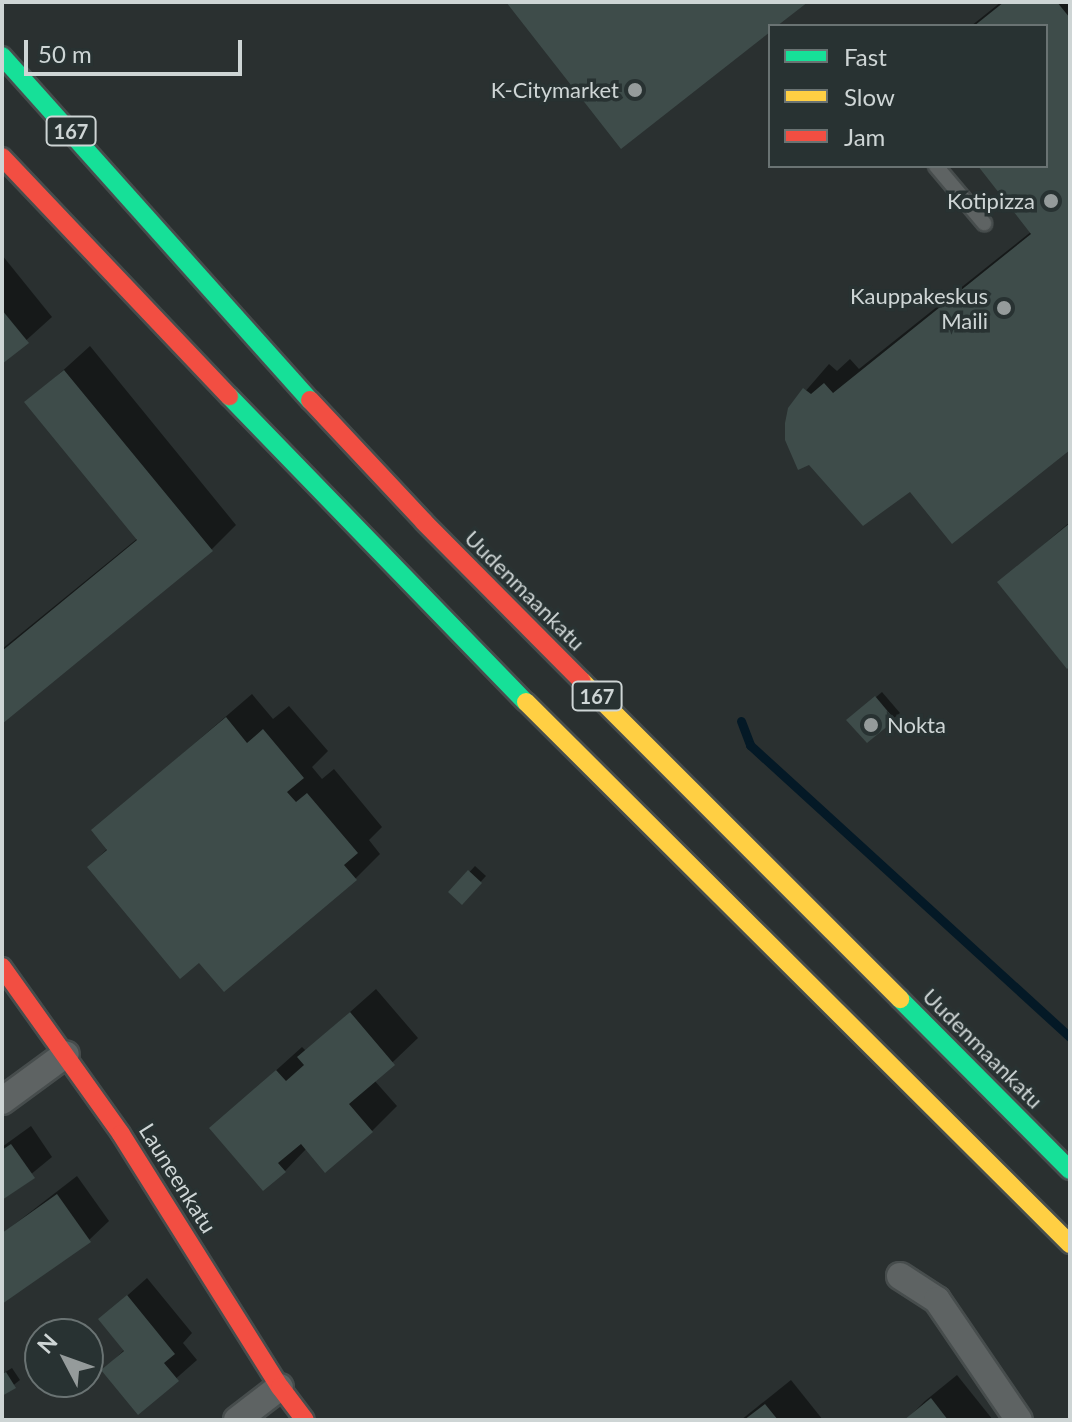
<!DOCTYPE html>
<html>
<head>
<meta charset="utf-8">
<style>
  body { margin:0 }
  #map { position:relative; width:1072px; height:1422px; overflow:hidden; background:#2a3030; font-family:Lato,sans-serif }
  div>[style] { position:absolute }
  .shadow>* { inset:0; background:#0007 }
  .stream>* { height:9px; margin:-4.5px; padding:0 4.5px; transform-origin:4.5px; border-radius:4.5px; background:#041926 }
  .building>* { inset:0; background:#3e4c4a }
  .roads { filter:drop-shadow(2px 0 #474d4d) drop-shadow(-2px 0 #474d4d) drop-shadow(0 2px #474d4d) drop-shadow(0 -2px #474d4d) }
  .lane>* { height:14px; margin:-7px; padding:0 7px; transform-origin:7px; border-radius:7px; background:#5e6363 }
  .street>* { height:26px; margin:-13px; padding:0 13px; transform-origin:13px; border-radius:13px; background:#5e6363 }
  .fast>* { height:18px; margin:-9px; padding:0 9px; transform-origin:9px; border-radius:9px; background:#16e098 }
  .slow>* { height:18px; margin:-9px; padding:0 9px; transform-origin:9px; border-radius:9px; background:#ffcf43 }
  .jam>* { height:18px; margin:-9px; padding:0 9px; transform-origin:9px; border-radius:9px; background:#f24e42 }
  .dots>* { width:22px; height:22px; translate:-50% -50%; box-sizing:border-box; border:4px solid #283232; border-radius:50% }
  span { translate:-50% -50%; white-space:nowrap; text-align:center; line-height:1.15; -webkit-text-stroke:7px #283232; paint-order:stroke }
  .shield-label span { padding:2px 6px; background:#283232; border:2px solid; border-radius:6px; -webkit-text-stroke-width:0 }
  .shield-label { font-size:20px; color:#ced5d5; font-weight:700 }
  .poi-label { font-size:22px; color:#ced5d5 }
  .right { translate:-100% -50%; text-align:right }
  .left { translate:0 -50%; text-align:left }
  .street-label { font-size:22px; color:#ced5d5 }
  .frame { position:absolute; inset:0; border:4px solid #ced5d5; pointer-events:none }
  .legend { position:absolute; left:768px; top:24px; width:280px; height:144px; box-sizing:border-box; background:#283232; border:2px solid #6a7373; margin:0; padding:10px 14px; list-style:none; font-size:24px; color:#ced5d5 }
  .legend li { display:flex; align-items:center; gap:16px; height:40px }
  .legend b { width:40px; border:2px solid #6a7373 }
  .north { position:absolute; left:24px; top:1318px; width:80px; height:80px; box-sizing:border-box; background:#283232; border:2px solid #6a7373; border-radius:50%; rotate:311deg; font-size:22px; font-weight:700; line-height:32px; text-align:center; color:#ced5d5 }
  .north::after { content:''; display:block; margin:auto; width:28px; height:36px; background:#959b9b; clip-path:polygon(50% 0,100% 100%,50% 72%,0 100%) }
  .scale { position:absolute; left:24px; top:40px; width:218px; height:36px; box-sizing:border-box; border:4px solid #ced5d5; border-top:0; padding-left:10px; font-size:24px; line-height:28px; white-space:nowrap; color:#ced5d5; -webkit-text-stroke:6px #283232; paint-order:stroke }
</style>
</head>
<body>
<div id="map">
  <div class="shadow">
    <i style="clip-path:polygon(1001px 2px,1070px 2px,1070px 447px,910px 489px,790px 409px,829px 364px,837px 371px,850px 359px,859px 369px,1032px 231px,980px 166px,1046px 166px,1046px 26px,971px 26px)"></i>
    <i style="clip-path:polygon(2px 255px,52px 317px,2px 362px)"></i>
    <i style="clip-path:polygon(90px 346px,236px 525px,211px 550px,2px 721px,2px 649px,138px 538px,27px 403px)"></i>
    <i style="clip-path:polygon(1070px 522px,1070px 664px,1000px 582px)"></i>
    <i style="clip-path:polygon(882px 692px,900px 713px,867px 740px,855px 715px)"></i>
    <i style="clip-path:polygon(252px 694px,273px 719px,289px 706px,328px 751px,312px 767px,322px 779px,334px 769px,382px 827px,369px 840px,380px 854px,355px 879px,200px 960px,89px 867px,108px 848px,94px 830px)"></i>
    <i style="clip-path:polygon(475px 866px,486px 876px,462px 902px,451px 892px)"></i>
    <i style="clip-path:polygon(376px 989px,418px 1038px,374px 1080px,397px 1106px,372px 1131px,307px 1148px,285px 1171px,212px 1128px,302px 1047px,306px 1051px)"></i>
    <i style="clip-path:polygon(31px 1126px,52px 1157px,2px 1198px,2px 1147px)"></i>
    <i style="clip-path:polygon(77px 1176px,109px 1221px,89px 1240px,2px 1302px,2px 1234px)"></i>
    <i style="clip-path:polygon(147px 1278px,192px 1333px,183px 1343px,197px 1360px,138px 1412px,104px 1370px,125px 1349px,101px 1319px)"></i>
    <i style="clip-path:polygon(12px 1368px,20px 1380px,2px 1394px,2px 1374px)"></i>
    <i style="clip-path:polygon(957px 1375px,993px 1420px,906px 1420px,925px 1401px)"></i>
    <i style="clip-path:polygon(791px 1380px,823px 1420px,741px 1420px)"></i>
  </div>
  <div class="stream">
    <i style="left:741px;top:721px;width:26px;rotate:69deg"></i>
    <i style="left:750px;top:745px;width:433px;rotate:42.4deg"></i>
  </div>
  <div class="building">
    <i style="clip-path:polygon(506px 2px,808px 2px,777px 26px,770px 26px,770px 32px,621px 149px)"></i>
    <i style="clip-path:polygon(1004px 2px,1057px 2px,1070px 18px,1070px 450px,952px 544px,910px 492px,863px 526px,809px 465px,798px 470px,785px 440px,785px 423px,788px 408px,803px 388px,811px 394px,824px 383px,833px 393px,1031px 234px,978px 166px,1046px 166px,1046px 26px,974px 26px)"></i>
    <i style="clip-path:polygon(2px 310px,29px 343px,2px 364px)"></i>
    <i style="clip-path:polygon(64px 370px,213px 551px,2px 724px,2px 651px,137px 540px,24px 402px)"></i>
    <i style="clip-path:polygon(1070px 523px,1070px 666px,1067px 669px,997px 582px)"></i>
    <i style="clip-path:polygon(875px 696px,895px 720px,867px 743px,846px 720px)"></i>
    <i style="clip-path:polygon(226px 717px,247px 743px,263px 729px,304px 778px,287px 792px,296px 802px,307px 793px,358px 853px,344px 865px,357px 880px,224px 992px,199px 963px,180px 979px,87px 867px,107px 850px,91px 830px)"></i>
    <i style="clip-path:polygon(468px 870px,482px 883px,462px 905px,448px 892px)"></i>
    <i style="clip-path:polygon(350px 1012px,395px 1065px,349px 1104px,373px 1132px,325px 1173px,301px 1144px,278px 1163px,286px 1172px,263px 1191px,209px 1128px,276px 1070px,286px 1081px,304px 1065px,297px 1057px)"></i>
    <i style="clip-path:polygon(11px 1144px,35px 1178px,2px 1200px,2px 1150px)"></i>
    <i style="clip-path:polygon(57px 1194px,91px 1242px,2px 1304px,2px 1233px)"></i>
    <i style="clip-path:polygon(127px 1295px,175px 1354px,164px 1363px,179px 1381px,138px 1415px,101px 1370px,124px 1351px,98px 1319px)"></i>
    <i style="clip-path:polygon(6px 1372px,16px 1388px,2px 1396px,2px 1374px)"></i>
    <i style="clip-path:polygon(931px 1398px,948px 1420px,904px 1420px)"></i>
    <i style="clip-path:polygon(765px 1404px,778px 1420px,744px 1420px)"></i>
  </div>
  <div class="roads">
    <div class="lane">
      <i style="left:936px;top:166px;width:75px;rotate:49.9deg"></i>
    </div>
    <div class="street">
      <i style="left:2px;top:1101px;width:79px;rotate:-36.3deg"></i>
      <i style="left:900px;top:1276px;width:44px;rotate:33deg"></i>
      <i style="left:937px;top:1300px;width:145px;rotate:55.7deg"></i>
      <i style="left:237px;top:1420px;width:54px;rotate:-37.5deg"></i>
    </div>
    <div class="fast">
      <i style="left:2px;top:56px;width:462px;rotate:48.2deg"></i>
      <i style="left:229px;top:396px;width:426px;rotate:45.9deg"></i>
      <i style="left:900px;top:999px;width:241px;rotate:45.2deg"></i>
    </div>
    <div class="slow">
      <i style="left:582px;top:681px;width:450px;rotate:45deg"></i>
      <i style="left:526px;top:702px;width:768px;rotate:44.89deg"></i>
    </div>
    <div class="jam">
      <i style="left:2px;top:157px;width:330px;rotate:46.5deg"></i>
      <i style="left:310px;top:400px;width:167px;rotate:46.9deg"></i>
      <i style="left:424px;top:522px;width:224px;rotate:45.2deg"></i>
      <i style="left:2px;top:967px;width:205px;rotate:54.5deg"></i>
      <i style="left:121px;top:1134px;width:299px;rotate:57.9deg"></i>
      <i style="left:280px;top:1387px;width:41px;rotate:52.9deg"></i>
    </div>
  </div>
  <div class="dots">
    <i style="left:635px;top:90px;background:#959b9b"></i>
    <i style="left:1051px;top:201px;background:#959b9b"></i>
    <i style="left:1004px;top:308px;background:#959b9b"></i>
    <i style="left:871px;top:725px;background:#959b9b"></i>
  </div>
  <div class="shield-label">
    <span style="left:71px;top:131px">167</span>
    <span style="left:597px;top:696px">167</span>
  </div>
  <div class="poi-label">
    <span class="right" style="left:619px;top:90px">K-Citymarket</span>
    <span class="right" style="left:1035px;top:201px">Kotipizza</span>
    <span class="right" style="left:988px;top:308px">Kauppakeskus<br>Maili</span>
    <span class="left" style="left:887px;top:725px">Nokta</span>
  </div>
  <div class="street-label">
    <span style="left:525px;top:590px;rotate:45deg">Uudenmaankatu</span>
    <span style="left:983px;top:1048px;rotate:45deg">Uudenmaankatu</span>
    <span style="left:178px;top:1178px;rotate:58deg">Launeenkatu</span>
  </div>
  <div class="frame"></div>
  <ul class="legend">
  <li><b style="height:10px;background:#16e098"></b>Fast</li>
  <li><b style="height:10px;background:#ffcf43"></b>Slow</li>
  <li><b style="height:10px;background:#f24e42"></b>Jam</li>
  </ul>
  <div class="north">N</div>
  <div class="scale">50 m</div>
</div>
</body>
</html>
